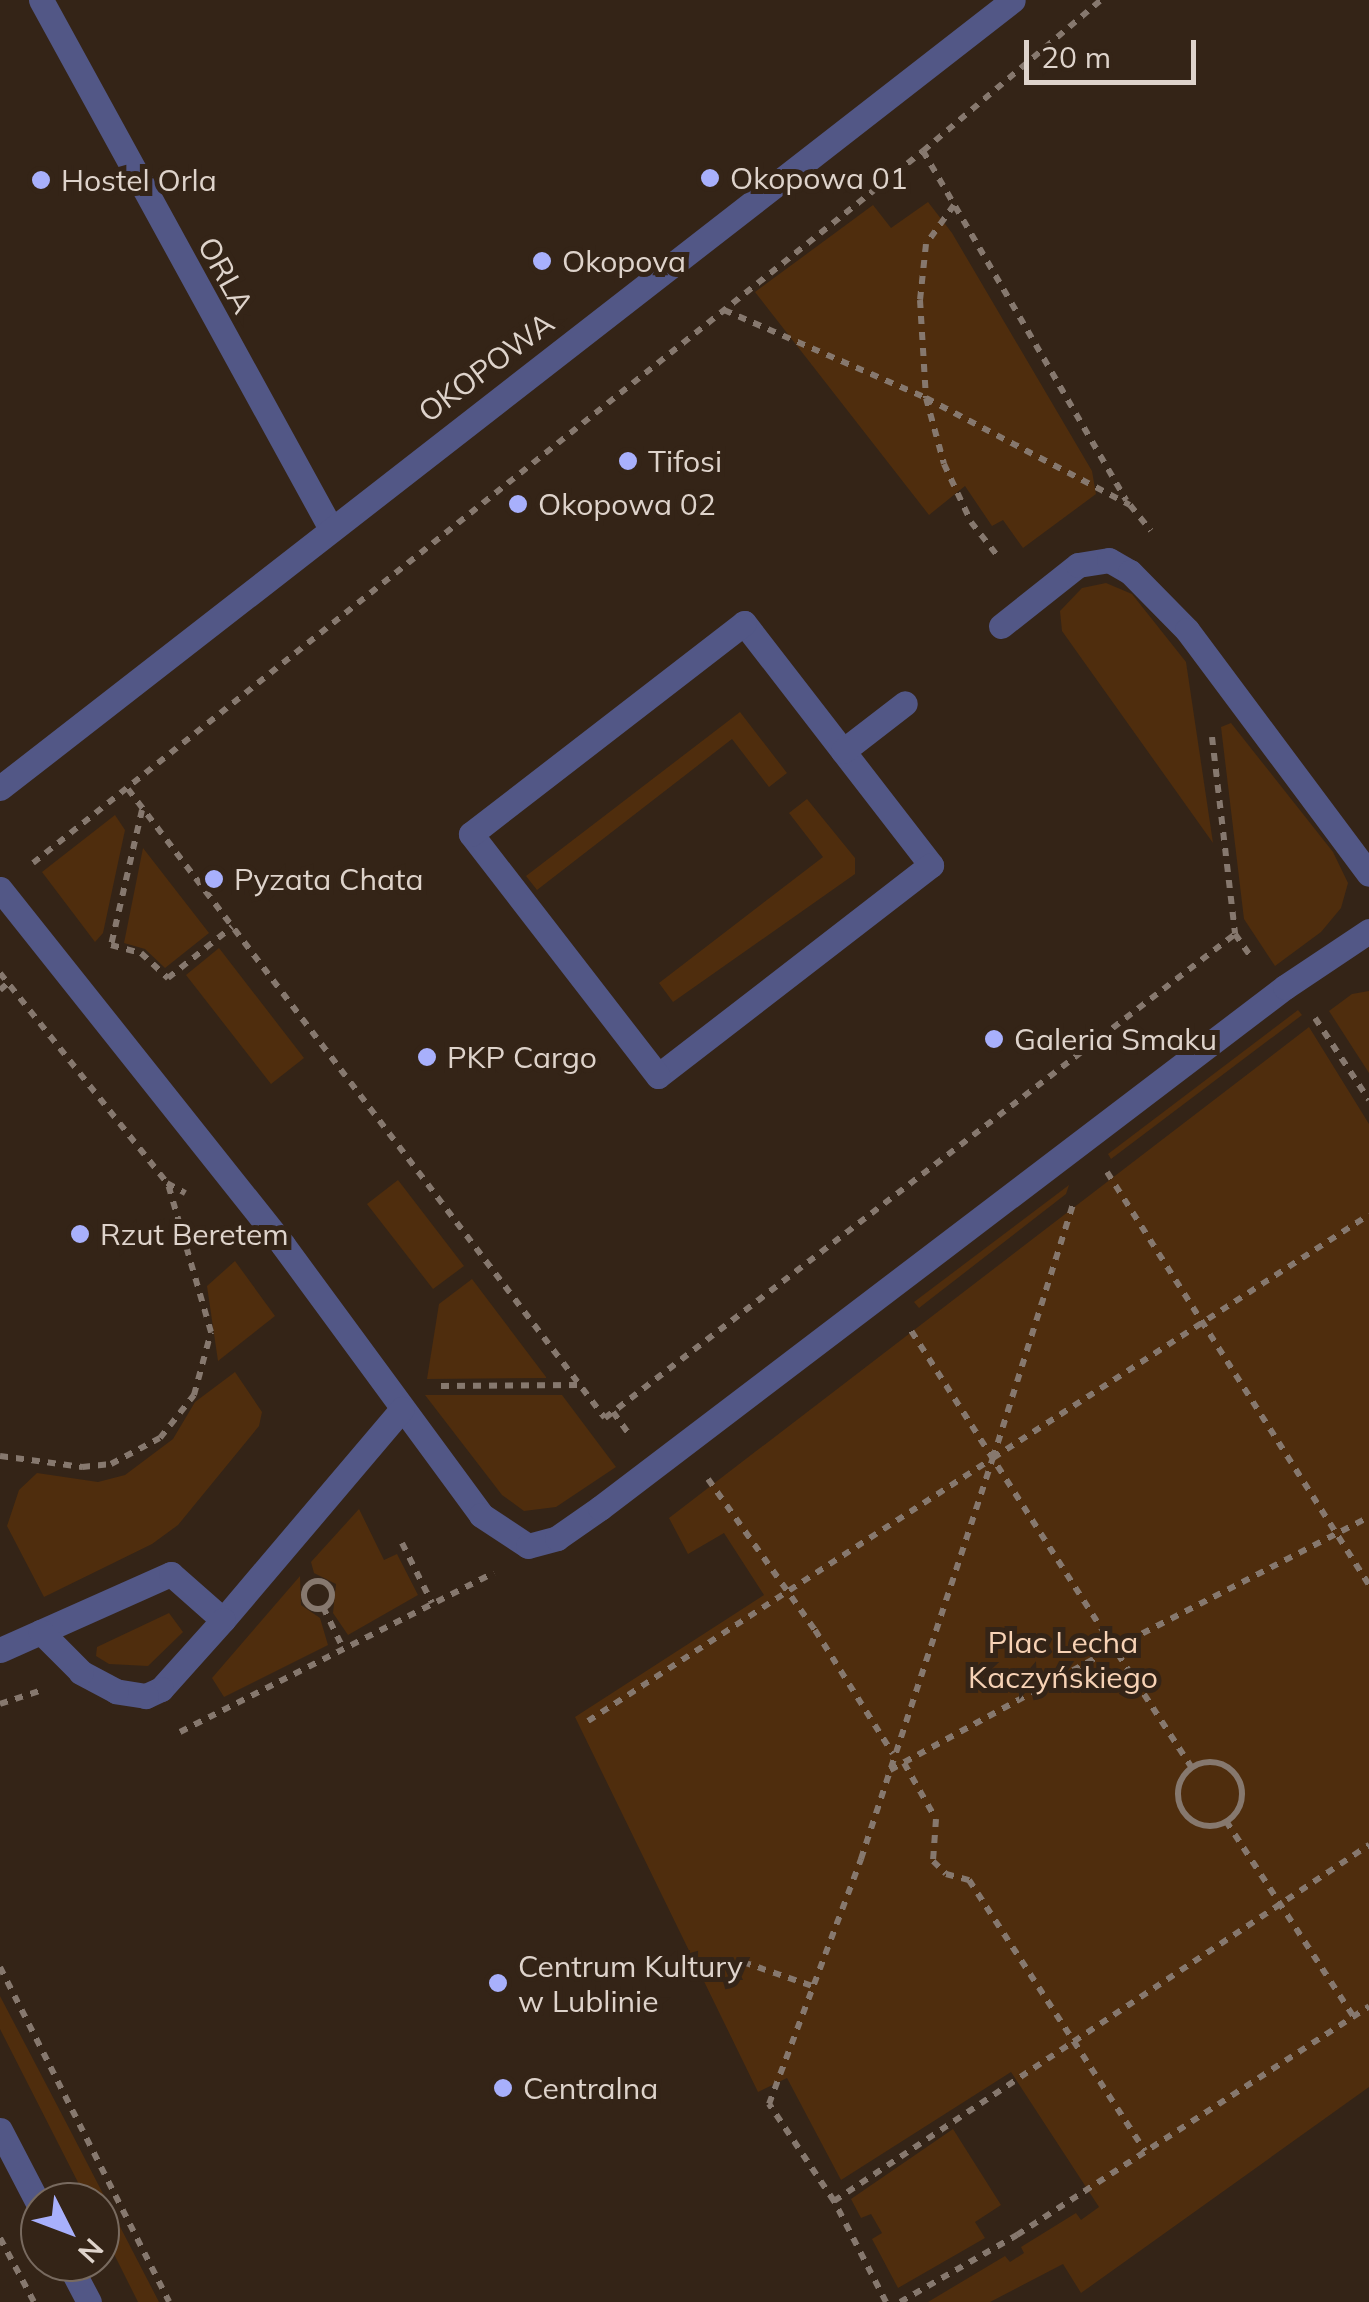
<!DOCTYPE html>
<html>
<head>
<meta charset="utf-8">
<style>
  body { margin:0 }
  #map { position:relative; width:1369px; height:2302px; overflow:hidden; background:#342417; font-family:Mulish,sans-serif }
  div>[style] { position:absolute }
  .green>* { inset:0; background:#4f2d0d }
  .path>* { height:6px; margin-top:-3px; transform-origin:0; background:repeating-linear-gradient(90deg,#86786e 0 8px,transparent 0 16px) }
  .path>.ring { margin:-3px; padding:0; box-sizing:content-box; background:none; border:6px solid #86786e; border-radius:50% }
  .service>* { height:25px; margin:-12.5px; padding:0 12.5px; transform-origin:12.5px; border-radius:12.5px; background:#525786 }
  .minor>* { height:25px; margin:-12.5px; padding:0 12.5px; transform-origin:12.5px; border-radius:12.5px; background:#525786 }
  .dots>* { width:28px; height:28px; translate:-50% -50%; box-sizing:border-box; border:5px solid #342417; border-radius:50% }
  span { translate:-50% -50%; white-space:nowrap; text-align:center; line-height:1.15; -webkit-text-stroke:10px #342417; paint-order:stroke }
  .poi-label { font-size:30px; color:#ded3cb }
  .left { translate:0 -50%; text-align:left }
  .street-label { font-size:30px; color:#ded3cb }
  .park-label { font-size:30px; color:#f7d2b5 }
  .north { position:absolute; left:20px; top:2182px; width:100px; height:100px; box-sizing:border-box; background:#342417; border:2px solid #786a5f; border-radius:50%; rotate:132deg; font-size:28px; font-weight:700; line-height:40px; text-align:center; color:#ded3cb }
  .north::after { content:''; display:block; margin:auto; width:35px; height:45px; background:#a8b0fc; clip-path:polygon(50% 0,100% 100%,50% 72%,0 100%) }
  .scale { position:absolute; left:1024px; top:40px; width:172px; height:45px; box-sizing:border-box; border:5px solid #ded3cb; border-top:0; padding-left:12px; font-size:30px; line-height:35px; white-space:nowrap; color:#ded3cb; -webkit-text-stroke:8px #342417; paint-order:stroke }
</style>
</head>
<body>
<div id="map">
  <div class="green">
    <i style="clip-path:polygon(928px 202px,952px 233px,1092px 471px,1096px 494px,1023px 548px,1003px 520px,992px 526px,965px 486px,929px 515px,755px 292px,873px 205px,891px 228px)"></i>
    <i style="clip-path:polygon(1106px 583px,1132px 594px,1186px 662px,1213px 843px,1062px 631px,1060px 611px,1082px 588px)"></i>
    <i style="clip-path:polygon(740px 712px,787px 773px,769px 787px,732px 739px,537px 890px,526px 876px)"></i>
    <i style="clip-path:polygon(1231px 723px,1333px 852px,1348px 883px,1341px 908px,1321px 932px,1275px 966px,1244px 919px,1221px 727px)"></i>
    <i style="clip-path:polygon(807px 799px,855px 858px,855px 874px,673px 1002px,659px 983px,823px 857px,789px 813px)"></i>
    <i style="clip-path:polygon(115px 815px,125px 830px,103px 933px,95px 942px,42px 872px)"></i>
    <i style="clip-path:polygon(143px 848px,209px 933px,165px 968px,145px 949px,124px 943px)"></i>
    <i style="clip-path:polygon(219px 948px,304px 1058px,271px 1084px,186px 975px)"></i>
    <i style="clip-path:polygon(1369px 991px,1369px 1073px,1329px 1011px,1352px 994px)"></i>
    <i style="clip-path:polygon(1298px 1010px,1302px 1015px,1111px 1159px,1108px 1154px)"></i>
    <i style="clip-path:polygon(1309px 1027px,1369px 1124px,1369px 2087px,1081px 2293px,1063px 2264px,990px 2302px,928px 2302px,1005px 2256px,1010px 2262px,1024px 2253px,1021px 2247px,1076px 2213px,1081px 2220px,1099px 2207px,1011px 2072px,841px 2180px,787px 2078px,758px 2092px,575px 1717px,764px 1595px,724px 1533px,688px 1554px,669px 1518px)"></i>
    <i style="clip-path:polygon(398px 1180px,464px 1266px,433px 1289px,367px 1204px)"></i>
    <i style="clip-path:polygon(1069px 1185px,1066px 1194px,919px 1308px,914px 1302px)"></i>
    <i style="clip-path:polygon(235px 1261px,275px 1316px,218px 1361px,207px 1286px)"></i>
    <i style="clip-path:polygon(472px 1279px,546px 1377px,546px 1378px,427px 1379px,439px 1304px)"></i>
    <i style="clip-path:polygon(235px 1372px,262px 1412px,259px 1426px,178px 1525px,152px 1544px,44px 1597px,7px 1526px,19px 1490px,37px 1473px,98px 1482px,125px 1475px,173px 1439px,195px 1402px)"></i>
    <i style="clip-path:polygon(425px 1395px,562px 1395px,616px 1467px,556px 1507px,524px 1511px,502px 1495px)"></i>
    <i style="clip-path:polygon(359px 1509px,384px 1560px,397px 1554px,418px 1595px,348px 1635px,333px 1613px,336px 1584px,314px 1573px,311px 1562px)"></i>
    <i style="clip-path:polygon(300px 1576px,301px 1605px,320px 1618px,328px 1645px,224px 1697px,212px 1678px)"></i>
    <i style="clip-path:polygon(169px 1613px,183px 1632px,148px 1666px,109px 1664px,96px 1656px,97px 1647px)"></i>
    <i style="clip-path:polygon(0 1996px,69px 2128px,159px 2302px,138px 2302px,100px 2226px,100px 2202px,88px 2202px,0 2029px)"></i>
    <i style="clip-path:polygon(953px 2129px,1001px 2205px,975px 2222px,985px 2238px,898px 2288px,872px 2239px,882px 2233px,871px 2214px,861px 2218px,851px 2199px)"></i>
  </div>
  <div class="path">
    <i style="left:923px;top:151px;width:404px;rotate:59.8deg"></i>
    <i style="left:954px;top:205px;width:48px;rotate:125.7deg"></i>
    <i style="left:926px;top:244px;width:56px;rotate:96.1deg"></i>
    <i style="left:920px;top:300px;width:98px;rotate:86.5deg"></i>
    <i style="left:926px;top:398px;width:68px;rotate:74.7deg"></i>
    <i style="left:944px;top:464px;width:64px;rotate:65deg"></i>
    <i style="left:971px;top:522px;width:47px;rotate:51.9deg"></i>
    <i style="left:724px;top:310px;width:220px;rotate:23.5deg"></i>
    <i style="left:926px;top:398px;width:230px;rotate:27.7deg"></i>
    <i style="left:1130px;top:505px;width:33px;rotate:51deg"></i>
    <i style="left:1212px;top:737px;width:198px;rotate:83.3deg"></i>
    <i style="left:1235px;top:934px;width:29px;rotate:55deg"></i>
    <i style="left:128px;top:789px;width:789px;rotate:52.83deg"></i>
    <i style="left:605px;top:1418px;width:794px;rotate:-37.53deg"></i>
    <i style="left:142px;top:810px;width:139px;rotate:102.9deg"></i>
    <i style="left:111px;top:945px;width:31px;rotate:15deg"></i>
    <i style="left:141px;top:953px;width:37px;rotate:43deg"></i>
    <i style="left:168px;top:978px;width:82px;rotate:-38.6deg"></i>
    <i style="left:33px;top:863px;width:1140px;rotate:-38.66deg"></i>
    <i style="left:923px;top:151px;width:233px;rotate:-40.3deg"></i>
    <i style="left:0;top:973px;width:268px;rotate:51.5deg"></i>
    <i style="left:167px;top:1183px;width:21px;rotate:29deg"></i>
    <i style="left:0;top:990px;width:11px;rotate:-41deg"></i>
    <i style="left:1315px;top:1018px;width:98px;rotate:56.6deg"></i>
    <i style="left:1107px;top:1172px;width:489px;rotate:57.6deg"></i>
    <i style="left:441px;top:1386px;width:137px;rotate:-0.4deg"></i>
    <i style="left:613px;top:1412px;width:29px;rotate:54deg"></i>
    <i style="left:0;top:1456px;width:83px;rotate:7.6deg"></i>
    <i style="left:82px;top:1467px;width:29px;rotate:-6deg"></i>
    <i style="left:111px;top:1464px;width:55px;rotate:-28deg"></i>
    <i style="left:160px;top:1438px;width:55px;rotate:-51.7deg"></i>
    <i style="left:194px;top:1395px;width:65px;rotate:-74.9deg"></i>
    <i style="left:211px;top:1332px;width:154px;rotate:-106.2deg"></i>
    <i style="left:708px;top:1479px;width:185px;rotate:54.7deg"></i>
    <i style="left:815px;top:1630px;width:146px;rotate:57.8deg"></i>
    <i style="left:402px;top:1543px;width:67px;rotate:63.4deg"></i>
    <i class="ring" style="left:304px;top:1581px;width:22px;height:22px"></i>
    <i style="left:323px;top:1607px;width:46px;rotate:64deg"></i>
    <i style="left:0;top:1704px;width:41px;rotate:-18.4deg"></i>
    <i style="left:588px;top:1721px;width:483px;rotate:-33deg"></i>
    <i style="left:993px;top:1458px;width:265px;rotate:-72.5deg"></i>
    <i style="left:180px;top:1732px;width:352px;rotate:-26.9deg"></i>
    <i class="ring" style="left:1178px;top:1762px;width:58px;height:58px"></i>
    <i style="left:904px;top:1763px;width:64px;rotate:60.3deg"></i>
    <i style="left:936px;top:1819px;width:42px;rotate:94.1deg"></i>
    <i style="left:933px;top:1861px;width:18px;rotate:45deg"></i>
    <i style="left:946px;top:1874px;width:24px;rotate:15deg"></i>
    <i style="left:969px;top:1880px;width:323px;rotate:57deg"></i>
    <i style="left:1192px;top:1768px;width:143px;rotate:-123deg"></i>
    <i style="left:1114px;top:1648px;width:287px;rotate:-27.2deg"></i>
    <i style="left:890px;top:1770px;width:255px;rotate:-28.6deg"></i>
    <i style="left:1114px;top:1648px;width:382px;rotate:-122.6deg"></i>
    <i style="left:1226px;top:1821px;width:233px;rotate:56.9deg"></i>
    <i style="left:743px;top:1962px;width:76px;rotate:19.1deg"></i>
    <i style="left:0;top:1967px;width:375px;rotate:63.2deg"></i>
    <i style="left:834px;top:2201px;width:643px;rotate:-33.64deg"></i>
    <i style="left:0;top:2238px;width:72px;rotate:62deg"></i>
    <i style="left:886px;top:2302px;width:114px;rotate:-117.2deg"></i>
    <i style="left:834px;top:2201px;width:117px;rotate:-123.8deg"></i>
    <i style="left:769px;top:2104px;width:262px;rotate:-69.4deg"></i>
    <i style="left:861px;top:1859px;width:422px;rotate:-71.8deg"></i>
    <i style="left:993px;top:1458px;width:448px;rotate:-32.9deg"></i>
    <i style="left:900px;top:2302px;width:135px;rotate:-29.8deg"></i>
    <i style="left:1017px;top:2235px;width:420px;rotate:-33deg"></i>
  </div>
  <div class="service">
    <i style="left:744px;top:623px;width:306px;rotate:52.3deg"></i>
    <i style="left:931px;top:865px;width:345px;rotate:142.3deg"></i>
    <i style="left:658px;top:1076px;width:306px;rotate:-127.7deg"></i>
    <i style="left:471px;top:834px;width:345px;rotate:-37.7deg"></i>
    <i style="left:1001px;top:626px;width:98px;rotate:-38.4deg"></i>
    <i style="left:1078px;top:565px;width:31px;rotate:-9deg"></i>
    <i style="left:1109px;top:560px;width:24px;rotate:30deg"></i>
    <i style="left:1130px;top:572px;width:81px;rotate:45.5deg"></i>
    <i style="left:1187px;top:630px;width:304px;rotate:53.3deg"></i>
    <i style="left:843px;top:751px;width:78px;rotate:-37.7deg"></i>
    <i style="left:0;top:889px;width:455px;rotate:51.5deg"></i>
    <i style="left:283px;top:1245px;width:335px;rotate:53.7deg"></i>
    <i style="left:481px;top:1515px;width:56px;rotate:33.4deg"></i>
    <i style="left:528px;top:1546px;width:30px;rotate:-15deg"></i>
    <i style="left:557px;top:1538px;width:52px;rotate:-34.9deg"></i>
    <i style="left:600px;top:1508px;width:861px;rotate:-37.26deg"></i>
    <i style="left:1285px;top:987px;width:101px;rotate:-33.7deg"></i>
    <i style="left:223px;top:1620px;width:277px;rotate:-49.7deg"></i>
    <i style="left:0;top:1650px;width:187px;rotate:-24deg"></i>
    <i style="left:171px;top:1574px;width:69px;rotate:41.5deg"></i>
    <i style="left:223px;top:1620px;width:93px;rotate:131.9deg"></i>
    <i style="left:161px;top:1689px;width:17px;rotate:155deg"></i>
    <i style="left:146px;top:1696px;width:30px;rotate:-171deg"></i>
    <i style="left:116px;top:1691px;width:40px;rotate:-152deg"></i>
    <i style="left:81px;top:1672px;width:57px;rotate:-135deg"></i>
  </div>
  <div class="minor">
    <i style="left:41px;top:0;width:601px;rotate:61.26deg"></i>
    <i style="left:0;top:788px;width:1283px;rotate:-37.88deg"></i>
    <i style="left:0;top:2130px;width:87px;rotate:62.5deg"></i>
    <i style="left:68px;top:2262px;width:45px;rotate:62.3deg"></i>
  </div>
  <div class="dots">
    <i style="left:710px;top:178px;background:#a8b0fc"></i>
    <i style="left:41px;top:180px;background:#a8b0fc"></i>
    <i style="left:542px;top:261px;background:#a8b0fc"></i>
    <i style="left:628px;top:461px;background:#a8b0fc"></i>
    <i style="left:518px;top:504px;background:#a8b0fc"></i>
    <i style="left:214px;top:879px;background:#a8b0fc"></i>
    <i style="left:994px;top:1039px;background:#a8b0fc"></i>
    <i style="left:427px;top:1057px;background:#a8b0fc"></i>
    <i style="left:80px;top:1234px;background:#a8b0fc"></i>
    <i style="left:498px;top:1983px;background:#a8b0fc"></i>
    <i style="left:503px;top:2088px;background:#a8b0fc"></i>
  </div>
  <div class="poi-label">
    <span class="left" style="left:730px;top:178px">Okopowa 01</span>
    <span class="left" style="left:61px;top:180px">Hostel Orla</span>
    <span class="left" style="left:562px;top:261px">Okopova</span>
    <span class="left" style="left:648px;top:461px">Tifosi</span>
    <span class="left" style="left:538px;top:504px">Okopowa 02</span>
    <span class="left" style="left:234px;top:879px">Pyzata Chata</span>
    <span class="left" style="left:1014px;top:1039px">Galeria Smaku</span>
    <span class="left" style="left:447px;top:1057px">PKP Cargo</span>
    <span class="left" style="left:100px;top:1234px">Rzut Beretem</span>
    <span class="left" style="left:518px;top:1983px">Centrum Kultury<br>w Lublinie</span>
    <span class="left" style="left:523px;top:2088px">Centralna</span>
  </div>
  <div class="street-label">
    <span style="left:226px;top:275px;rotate:61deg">ORLA</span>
    <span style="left:486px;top:367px;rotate:-37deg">OKOPOWA</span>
  </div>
  <div class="park-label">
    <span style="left:1063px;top:1659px">Plac Lecha<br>Kaczyńskiego</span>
  </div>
  <div class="north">N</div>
  <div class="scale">20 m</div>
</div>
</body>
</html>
